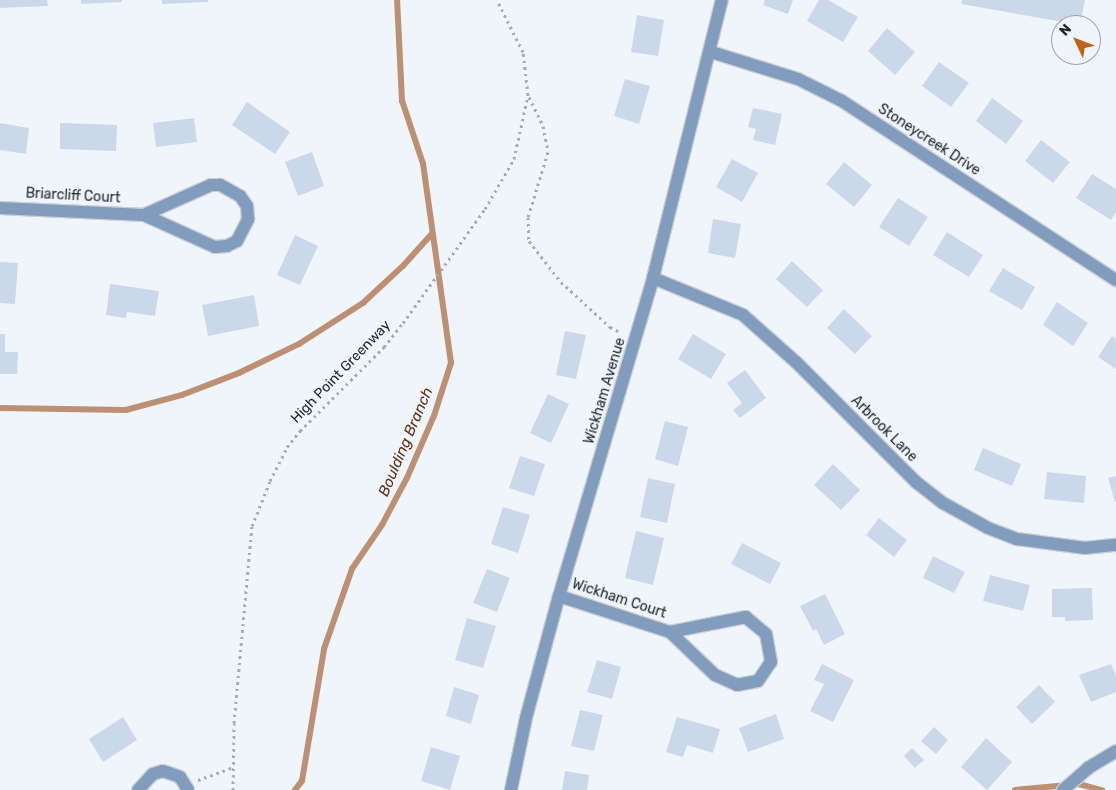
<!DOCTYPE html>
<html>
<head>
<meta charset="utf-8">
<style>
  body { margin:0 }
  #map { position:relative; width:1116px; height:790px; overflow:hidden; background:#f0f5fc; font-family:Rubik,sans-serif }
  div>[style] { position:absolute }
  .stream>* { height:5.5px; margin:-2.75px; padding:0 2.75px; transform-origin:2.75px; border-radius:2.75px; background:#be9073 }
  .building>* { inset:0; background:#cbd8e9 }
  .path>* { height:3px; margin-top:-1.5px; transform-origin:0; background:repeating-linear-gradient(90deg,#a7acb2 0 2.5px,transparent 0 6.5px) }
  .roads { filter:drop-shadow(1px 0 #cacfd6) drop-shadow(-1px 0 #cacfd6) drop-shadow(0 1px #cacfd6) drop-shadow(0 -1px #cacfd6) }
  .minor>* { height:12px; margin:-6px; padding:0 6px; transform-origin:6px; border-radius:6px; background:#829cbe }
  span { translate:-50% -50%; white-space:nowrap; text-align:center; line-height:1.15; -webkit-text-stroke:4px #f0f5fc; paint-order:stroke }
  .street-label { font-size:14px; color:#1e2329 }
  .water-label { font-size:15px; color:#603312; font-style:italic }
  .north { position:absolute; left:1051px; top:15px; width:50px; height:50px; box-sizing:border-box; background:#f0f5fc; border:1px solid #9ca1a8; border-radius:50%; rotate:313deg; font-size:14px; font-weight:700; line-height:20px; text-align:center; color:#1e2329 }
  .north::after { content:''; display:block; margin:auto; width:18px; height:22px; background:#c06216; clip-path:polygon(50% 0,100% 100%,50% 72%,0 100%) }
</style>
</head>
<body>
<div id="map">
  <div class="stream">
    <i style="left:0;top:408px;width:126px;rotate:0.9deg"></i>
    <i style="left:126px;top:410px;width:58px;rotate:-15deg"></i>
    <i style="left:182px;top:395px;width:61px;rotate:-21.1deg"></i>
    <i style="left:239px;top:373px;width:67px;rotate:-25.8deg"></i>
    <i style="left:299px;top:344px;width:76px;rotate:-32.6deg"></i>
    <i style="left:363px;top:303px;width:54px;rotate:-42.8deg"></i>
    <i style="left:403px;top:266px;width:42px;rotate:-47.9deg"></i>
    <i style="left:295px;top:790px;width:11px;rotate:-52deg"></i>
    <i style="left:302px;top:781px;width:134px;rotate:-80.5deg"></i>
    <i style="left:324px;top:649px;width:85px;rotate:-70.7deg"></i>
    <i style="left:352px;top:569px;width:53px;rotate:-55.7deg"></i>
    <i style="left:382px;top:525px;width:53px;rotate:-62deg"></i>
    <i style="left:407px;top:478px;width:68px;rotate:-66.5deg"></i>
    <i style="left:434px;top:416px;width:56px;rotate:-72.2deg"></i>
    <i style="left:451px;top:363px;width:201px;rotate:-98deg"></i>
    <i style="left:423px;top:164px;width:66px;rotate:-108.4deg"></i>
    <i style="left:402px;top:101px;width:101px;rotate:-92.8deg"></i>
    <i style="left:1015px;top:790px;width:64px;rotate:-5.4deg"></i>
    <i style="left:1079px;top:784px;width:24px;rotate:15deg"></i>
  </div>
  <div class="building">
    <i style="clip-path:polygon(0 0,47px 0,48px 6px,0 8px)"></i>
    <i style="clip-path:polygon(81px 0,122px 0,122px 2px,81px 4px)"></i>
    <i style="clip-path:polygon(162px 0,208px 0,208px 2px,162px 4px)"></i>
    <i style="clip-path:polygon(765px 0,793px 0,788px 14px,763px 5px)"></i>
    <i style="clip-path:polygon(819px 0,828px 0,858px 17px,843px 42px,807px 21px)"></i>
    <i style="clip-path:polygon(962px 0,1085px 0,1080px 25px,961px 4px)"></i>
    <i style="clip-path:polygon(637px 15px,664px 20px,658px 56px,631px 52px)"></i>
    <i style="clip-path:polygon(887px 28px,915px 52px,895px 75px,868px 51px)"></i>
    <i style="clip-path:polygon(939px 62px,969px 83px,951px 107px,922px 86px)"></i>
    <i style="clip-path:polygon(625px 79px,650px 86px,639px 124px,614px 116px)"></i>
    <i style="clip-path:polygon(992px 98px,1023px 121px,1006px 144px,976px 121px)"></i>
    <i style="clip-path:polygon(247px 102px,290px 132px,275px 154px,232px 125px)"></i>
    <i style="clip-path:polygon(753px 108px,782px 114px,775px 145px,753px 140px,756px 129px,748px 127px)"></i>
    <i style="clip-path:polygon(194px 118px,197px 142px,156px 147px,153px 123px)"></i>
    <i style="clip-path:polygon(0 123px,29px 128px,26px 154px,0 150px)"></i>
    <i style="clip-path:polygon(60px 123px,117px 125px,116px 151px,60px 149px)"></i>
    <i style="clip-path:polygon(1041px 140px,1070px 162px,1053px 183px,1025px 161px)"></i>
    <i style="clip-path:polygon(312px 152px,324px 186px,298px 196px,285px 162px)"></i>
    <i style="clip-path:polygon(732px 159px,758px 173px,742px 202px,716px 187px)"></i>
    <i style="clip-path:polygon(844px 162px,872px 185px,854px 207px,826px 184px)"></i>
    <i style="clip-path:polygon(1092px 174px,1116px 189px,1116px 212px,1111px 220px,1076px 198px)"></i>
    <i style="clip-path:polygon(898px 198px,928px 217px,909px 246px,879px 227px)"></i>
    <i style="clip-path:polygon(713px 219px,741px 224px,735px 258px,708px 253px)"></i>
    <i style="clip-path:polygon(947px 232px,983px 255px,969px 277px,933px 255px)"></i>
    <i style="clip-path:polygon(295px 235px,318px 246px,300px 285px,277px 275px)"></i>
    <i style="clip-path:polygon(792px 261px,823px 290px,807px 307px,776px 279px)"></i>
    <i style="clip-path:polygon(0 262px,18px 263px,15px 304px,0 303px)"></i>
    <i style="clip-path:polygon(1003px 268px,1035px 287px,1022px 310px,989px 291px)"></i>
    <i style="clip-path:polygon(110px 284px,159px 291px,155px 316px,127px 312px,126px 318px,106px 315px)"></i>
    <i style="clip-path:polygon(254px 295px,259px 326px,208px 336px,202px 305px)"></i>
    <i style="clip-path:polygon(1057px 302px,1088px 323px,1073px 346px,1043px 325px)"></i>
    <i style="clip-path:polygon(844px 309px,872px 336px,855px 354px,827px 328px)"></i>
    <i style="clip-path:polygon(565px 331px,586px 335px,576px 379px,556px 375px)"></i>
    <i style="clip-path:polygon(0 334px,5px 334px,5px 352px,18px 352px,17px 374px,0 374px)"></i>
    <i style="clip-path:polygon(693px 334px,726px 354px,711px 379px,678px 359px)"></i>
    <i style="clip-path:polygon(1112px 336px,1116px 339px,1116px 369px,1098px 357px)"></i>
    <i style="clip-path:polygon(745px 370px,766px 398px,740px 418px,733px 410px,742px 403px,727px 383px)"></i>
    <i style="clip-path:polygon(548px 394px,569px 404px,551px 443px,530px 433px)"></i>
    <i style="clip-path:polygon(665px 421px,688px 427px,678px 466px,655px 459px)"></i>
    <i style="clip-path:polygon(983px 448px,1021px 464px,1012px 486px,974px 470px)"></i>
    <i style="clip-path:polygon(520px 456px,545px 464px,534px 496px,509px 488px)"></i>
    <i style="clip-path:polygon(833px 464px,860px 490px,841px 510px,814px 485px)"></i>
    <i style="clip-path:polygon(1047px 472px,1086px 476px,1084px 503px,1044px 499px)"></i>
    <i style="clip-path:polygon(1116px 476px,1116px 502px,1115px 502px,1108px 478px)"></i>
    <i style="clip-path:polygon(648px 478px,675px 484px,667px 523px,640px 517px)"></i>
    <i style="clip-path:polygon(503px 507px,530px 515px,518px 553px,491px 544px)"></i>
    <i style="clip-path:polygon(879px 518px,907px 540px,894px 557px,866px 535px)"></i>
    <i style="clip-path:polygon(636px 531px,664px 538px,653px 585px,625px 578px)"></i>
    <i style="clip-path:polygon(742px 543px,781px 563px,770px 584px,731px 564px)"></i>
    <i style="clip-path:polygon(933px 556px,965px 572px,954px 593px,923px 578px)"></i>
    <i style="clip-path:polygon(487px 569px,510px 578px,497px 612px,473px 603px)"></i>
    <i style="clip-path:polygon(990px 575px,1030px 585px,1023px 611px,983px 601px)"></i>
    <i style="clip-path:polygon(1092px 588px,1093px 620px,1065px 621px,1065px 617px,1052px 617px,1052px 589px)"></i>
    <i style="clip-path:polygon(825px 594px,845px 634px,824px 645px,816px 629px,813px 631px,800px 606px)"></i>
    <i style="clip-path:polygon(467px 618px,496px 626px,483px 668px,455px 660px)"></i>
    <i style="clip-path:polygon(597px 660px,621px 667px,612px 699px,587px 692px)"></i>
    <i style="clip-path:polygon(822px 664px,854px 680px,833px 722px,810px 711px,824px 684px,814px 680px)"></i>
    <i style="clip-path:polygon(1111px 664px,1116px 676px,1116px 692px,1091px 702px,1079px 675px)"></i>
    <i style="clip-path:polygon(1039px 685px,1055px 702px,1032px 724px,1016px 707px)"></i>
    <i style="clip-path:polygon(454px 687px,479px 695px,471px 724px,446px 716px)"></i>
    <i style="clip-path:polygon(580px 710px,603px 715px,594px 751px,571px 746px)"></i>
    <i style="clip-path:polygon(776px 714px,784px 739px,748px 752px,739px 728px)"></i>
    <i style="clip-path:polygon(123px 717px,137px 740px,103px 762px,89px 739px)"></i>
    <i style="clip-path:polygon(677px 717px,720px 729px,713px 753px,687px 745px,683px 757px,666px 752px)"></i>
    <i style="clip-path:polygon(934px 727px,948px 740px,936px 754px,921px 741px)"></i>
    <i style="clip-path:polygon(986px 738px,1012px 762px,987px 790px,961px 767px)"></i>
    <i style="clip-path:polygon(431px 747px,460px 756px,450px 790px,421px 781px)"></i>
    <i style="clip-path:polygon(912px 748px,924px 760px,915px 768px,904px 756px)"></i>
    <i style="clip-path:polygon(565px 771px,589px 775px,587px 790px,562px 790px)"></i>
  </div>
  <div class="path">
    <i style="left:529px;top:97px;width:32px;rotate:64deg"></i>
    <i style="left:543px;top:126px;width:26px;rotate:79deg"></i>
    <i style="left:548px;top:152px;width:68px;rotate:107.1deg"></i>
    <i style="left:528px;top:217px;width:24px;rotate:88deg"></i>
    <i style="left:529px;top:241px;width:52px;rotate:52deg"></i>
    <i style="left:561px;top:282px;width:67px;rotate:42.6deg"></i>
    <i style="left:610px;top:327px;width:13px;rotate:27deg"></i>
    <i style="left:198px;top:780px;width:37px;rotate:-20deg"></i>
    <i style="left:233px;top:790px;width:67px;rotate:-89.1deg"></i>
    <i style="left:234px;top:723px;width:198px;rotate:-84.8deg"></i>
    <i style="left:252px;top:526px;width:48px;rotate:-68.2deg"></i>
    <i style="left:270px;top:481px;width:38px;rotate:-63deg"></i>
    <i style="left:287px;top:447px;width:21px;rotate:-51deg"></i>
    <i style="left:300px;top:431px;width:119px;rotate:-45deg"></i>
    <i style="left:384px;top:347px;width:31px;rotate:-52deg"></i>
    <i style="left:403px;top:323px;width:140px;rotate:-54.3deg"></i>
    <i style="left:485px;top:209px;width:58px;rotate:-59.9deg"></i>
    <i style="left:514px;top:159px;width:66px;rotate:-77.7deg"></i>
    <i style="left:528px;top:95px;width:43px;rotate:-96.6deg"></i>
    <i style="left:523px;top:52px;width:58px;rotate:-116.6deg"></i>
  </div>
  <div class="roads">
    <div class="minor">
      <i style="left:711px;top:52px;width:91px;rotate:17.2deg"></i>
      <i style="left:798px;top:79px;width:49px;rotate:26.6deg"></i>
      <i style="left:842px;top:101px;width:327px;rotate:33.2deg"></i>
      <i style="left:0;top:208px;width:144px;rotate:2.8deg"></i>
      <i style="left:144px;top:215px;width:78px;rotate:24.3deg"></i>
      <i style="left:215px;top:247px;width:12px;rotate:-5deg"></i>
      <i style="left:227px;top:246px;width:11px;rotate:-27deg"></i>
      <i style="left:237px;top:241px;width:25px;rotate:-63deg"></i>
      <i style="left:248px;top:219px;width:13px;rotate:-94deg"></i>
      <i style="left:247px;top:206px;width:12px;rotate:-125deg"></i>
      <i style="left:240px;top:196px;width:23px;rotate:-151deg"></i>
      <i style="left:220px;top:185px;width:9px;rotate:180deg"></i>
      <i style="left:211px;top:185px;width:73px;rotate:155.9deg"></i>
      <i style="left:653px;top:278px;width:97px;rotate:22.3deg"></i>
      <i style="left:743px;top:315px;width:71px;rotate:41.6deg"></i>
      <i style="left:796px;top:362px;width:170px;rotate:45deg"></i>
      <i style="left:916px;top:482px;width:34px;rotate:38deg"></i>
      <i style="left:943px;top:503px;width:51px;rotate:29.1deg"></i>
      <i style="left:988px;top:528px;width:31px;rotate:21deg"></i>
      <i style="left:1017px;top:539px;width:69px;rotate:7.5deg"></i>
      <i style="left:1085px;top:548px;width:31px;rotate:-6deg"></i>
      <i style="left:559px;top:596px;width:117px;rotate:18deg"></i>
      <i style="left:670px;top:632px;width:62px;rotate:43.7deg"></i>
      <i style="left:715px;top:675px;width:24px;rotate:24deg"></i>
      <i style="left:737px;top:685px;width:21px;rotate:-11deg"></i>
      <i style="left:758px;top:681px;width:23px;rotate:-56deg"></i>
      <i style="left:771px;top:662px;width:28px;rotate:-100deg"></i>
      <i style="left:766px;top:634px;width:26px;rotate:-140deg"></i>
      <i style="left:746px;top:617px;width:77px;rotate:168.8deg"></i>
      <i style="left:138px;top:790px;width:22px;rotate:-47deg"></i>
      <i style="left:153px;top:774px;width:10px;rotate:-17deg"></i>
      <i style="left:163px;top:771px;width:18px;rotate:19deg"></i>
      <i style="left:180px;top:777px;width:15px;rotate:58deg"></i>
      <i style="left:511px;top:790px;width:74px;rotate:-78.2deg"></i>
      <i style="left:526px;top:718px;width:126px;rotate:-74.9deg"></i>
      <i style="left:559px;top:596px;width:332px;rotate:-73.5deg"></i>
      <i style="left:653px;top:278px;width:286px;rotate:-76.1deg"></i>
      <i style="left:1063px;top:790px;width:33px;rotate:-41deg"></i>
      <i style="left:1088px;top:768px;width:33px;rotate:-31deg"></i>
    </div>
  </div>
  <div class="street-label">
    <span style="left:929px;top:140px;rotate:33deg">Stoneycreek Drive</span>
    <span style="left:73px;top:196px;rotate:3deg">Briarcliff Court</span>
    <span style="left:341px;top:372px;rotate:-46deg">High Point Greenway</span>
    <span style="left:605px;top:391px;rotate:-73deg">Wickham Avenue</span>
    <span style="left:884px;top:429px;rotate:45deg">Arbrook Lane</span>
    <span style="left:619px;top:599px;rotate:18deg">Wickham Court</span>
  </div>
  <div class="water-label">
    <span style="left:406px;top:442px;rotate:-67deg">Boulding Branch</span>
  </div>
  <div class="north">N</div>
</div>
</body>
</html>
